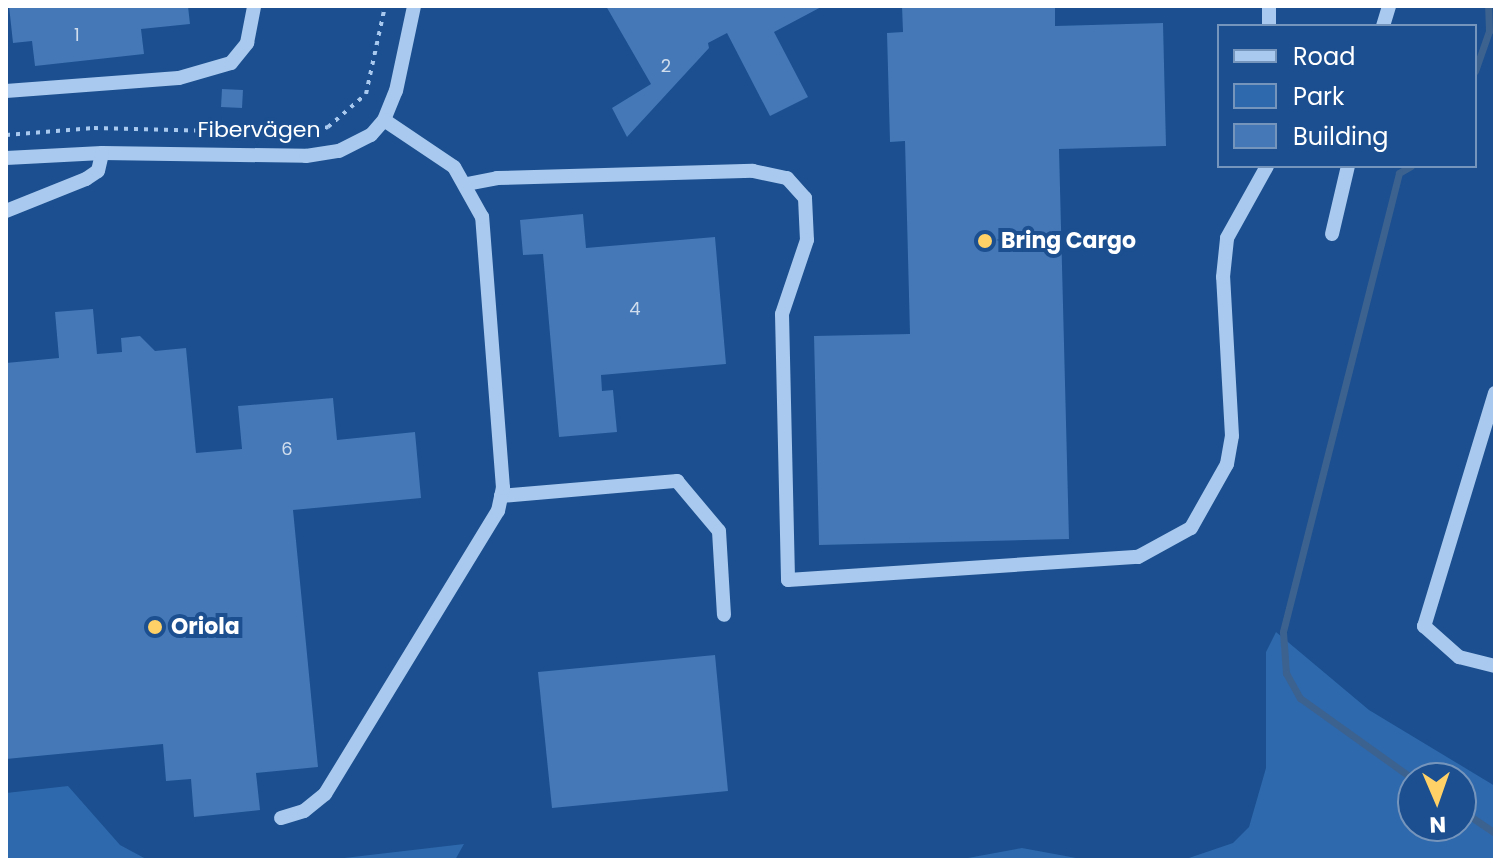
<!DOCTYPE html>
<html>
<head>
<meta charset="utf-8">
<style>
  body { margin:0 }
  #map { position:relative; width:1501px; height:866px; overflow:hidden; background:#1b4f8f; font-family:Poppins,sans-serif }
  div>[style] { position:absolute }
  .green>* { inset:0; background:#2e69ad }
  .stream>* { height:7px; margin:-3.5px; padding:0 3.5px; transform-origin:3.5px; border-radius:3.5px; background:#3c6290 }
  .building>* { inset:0; background:#4478b7 }
  .path>* { height:4px; margin-top:-2px; transform-origin:0; background:repeating-linear-gradient(90deg,#a9c9ee 0 4px,transparent 0 10px) }
  .minor>* { height:14px; margin:-7px; padding:0 7px; transform-origin:7px; border-radius:7px; background:#a9c9ee }
  .dots>* { width:22px; height:22px; translate:-50% -50%; box-sizing:border-box; border:4px solid #1b4f8f; border-radius:50% }
  span { translate:-50% -50%; white-space:nowrap; text-align:center; line-height:1.15; -webkit-text-stroke:8px #1b4f8f; paint-order:stroke }
  .number-label { font-size:18px; color:#d0dded }
  .number-label span { -webkit-text-stroke-width:0 }
  .street-label { font-size:22px; color:#fff }
  .poi-label { font-size:22px; color:#fff; font-weight:700 }
  .left { translate:0 -50%; text-align:left }
  .frame { position:absolute; inset:0; border:8px solid #fff; pointer-events:none }
  .legend { position:absolute; left:1217px; top:24px; width:260px; height:144px; box-sizing:border-box; background:#1b4f8f; border:2px solid #7695bc; margin:0; padding:10px 14px; list-style:none; font-size:24px; color:#fff }
  .legend li { display:flex; align-items:center; gap:16px; height:40px }
  .legend b { width:40px; border:2px solid #7695bc }
  .north { position:absolute; left:1397px; top:762px; width:80px; height:80px; box-sizing:border-box; background:#1b4f8f; border:2px solid #7695bc; border-radius:50%; rotate:178deg; font-size:22px; font-weight:700; line-height:32px; text-align:center; color:#fff }
  .north::after { content:''; display:block; margin:auto; width:28px; height:36px; background:#ffd166; clip-path:polygon(50% 0,100% 100%,50% 72%,0 100%) }
</style>
</head>
<body>
<div id="map">
  <div class="green">
    <i style="clip-path:polygon(evenodd,1276px 632px,1369px 710px,1495px 786px,1495px 860px,1183px 860px,1233px 843px,1249px 827px,1266px 768px,1266px 652px,1276px 632px,1413px 778px,1461px 778px,1461px 826px,1413px 826px,1413px 778px)"></i>
    <i style="clip-path:polygon(68px 786px,120px 845px,148px 860px,6px 860px,6px 793px)"></i>
    <i style="clip-path:polygon(464px 844px,455px 860px,327px 860px)"></i>
    <i style="clip-path:polygon(1022px 848px,1087px 860px,957px 860px)"></i>
  </div>
  <div class="stream">
    <i style="left:1475px;top:71px;width:42px;rotate:-70.7deg"></i>
    <i style="left:1489px;top:31px;width:25px;rotate:-92deg"></i>
    <i style="left:1411px;top:166px;width:14px;rotate:150deg"></i>
    <i style="left:1399px;top:173px;width:473px;rotate:104.2deg"></i>
    <i style="left:1283px;top:632px;width:41px;rotate:85.8deg"></i>
    <i style="left:1286px;top:673px;width:29px;rotate:61deg"></i>
    <i style="left:1300px;top:698px;width:139px;rotate:35.6deg"></i>
    <i style="left:1461px;top:810px;width:41px;rotate:34.1deg"></i>
  </div>
  <div class="building">
    <i style="clip-path:polygon(9px 6px,188px 6px,190px 24px,141px 29px,144px 54px,35px 66px,32px 41px,13px 43px)"></i>
    <i style="clip-path:polygon(606px 6px,823px 6px,774px 32px,808px 97px,770px 116px,727px 33px,708px 43px,709px 48px,627px 137px,612px 108px,651px 84px)"></i>
    <i style="clip-path:polygon(902px 6px,1055px 6px,1055px 26px,1163px 23px,1166px 146px,1059px 149px,1069px 539px,819px 545px,814px 336px,910px 334px,905px 141px,890px 142px,887px 33px,903px 32px)"></i>
    <i style="clip-path:polygon(222px 89px,243px 90px,242px 108px,221px 107px)"></i>
    <i style="clip-path:polygon(583px 214px,586px 248px,715px 237px,726px 364px,601px 375px,602px 391px,613px 390px,617px 432px,559px 437px,543px 254px,523px 255px,520px 220px)"></i>
    <i style="clip-path:polygon(93px 309px,97px 354px,122px 352px,121px 338px,140px 336px,155px 351px,186px 348px,196px 453px,242px 449px,238px 406px,333px 398px,337px 440px,415px 432px,421px 498px,293px 510px,318px 767px,256px 773px,260px 810px,194px 817px,191px 779px,166px 781px,163px 744px,6px 759px,6px 363px,59px 358px,55px 312px)"></i>
    <i style="clip-path:polygon(715px 655px,728px 791px,552px 808px,538px 672px)"></i>
  </div>
  <div class="path">
    <i style="left:6px;top:135px;width:88px;rotate:-4.5deg"></i>
    <i style="left:94px;top:128px;width:212px;rotate:1.4deg"></i>
    <i style="left:306px;top:133px;width:23px;rotate:-15deg"></i>
    <i style="left:328px;top:127px;width:50px;rotate:-41deg"></i>
    <i style="left:366px;top:94px;width:90px;rotate:-77.8deg"></i>
  </div>
  <div class="minor">
    <i style="left:1269px;top:6px;width:20px;rotate:90deg"></i>
    <i style="left:1383px;top:26px;width:21px;rotate:-73deg"></i>
    <i style="left:6px;top:91px;width:173px;rotate:-4.3deg"></i>
    <i style="left:179px;top:78px;width:54px;rotate:-16.1deg"></i>
    <i style="left:231px;top:63px;width:26px;rotate:-51deg"></i>
    <i style="left:247px;top:43px;width:38px;rotate:-79deg"></i>
    <i style="left:6px;top:158px;width:96px;rotate:-3deg"></i>
    <i style="left:102px;top:153px;width:204px;rotate:0.8deg"></i>
    <i style="left:306px;top:156px;width:33px;rotate:-9deg"></i>
    <i style="left:339px;top:151px;width:36px;rotate:-27deg"></i>
    <i style="left:371px;top:135px;width:20px;rotate:-49deg"></i>
    <i style="left:384px;top:120px;width:31px;rotate:-68deg"></i>
    <i style="left:396px;top:91px;width:87px;rotate:-78deg"></i>
    <i style="left:467px;top:184px;width:31px;rotate:-11deg"></i>
    <i style="left:497px;top:178px;width:256px;rotate:-1.6deg"></i>
    <i style="left:753px;top:171px;width:35px;rotate:12deg"></i>
    <i style="left:787px;top:178px;width:27px;rotate:48deg"></i>
    <i style="left:805px;top:198px;width:42px;rotate:87.3deg"></i>
    <i style="left:807px;top:240px;width:78px;rotate:108.7deg"></i>
    <i style="left:782px;top:314px;width:266px;rotate:88.7deg"></i>
    <i style="left:788px;top:580px;width:351px;rotate:-3.8deg"></i>
    <i style="left:1138px;top:557px;width:60px;rotate:-28.7deg"></i>
    <i style="left:1191px;top:528px;width:73px;rotate:-60.6deg"></i>
    <i style="left:1227px;top:464px;width:28px;rotate:-80deg"></i>
    <i style="left:1232px;top:436px;width:159px;rotate:-93.2deg"></i>
    <i style="left:1223px;top:277px;width:39px;rotate:-84deg"></i>
    <i style="left:1227px;top:238px;width:82px;rotate:-60.9deg"></i>
    <i style="left:6px;top:211px;width:86px;rotate:-21.8deg"></i>
    <i style="left:86px;top:179px;width:14px;rotate:-34deg"></i>
    <i style="left:98px;top:171px;width:18px;rotate:-77deg"></i>
    <i style="left:1332px;top:234px;width:70px;rotate:-76.8deg"></i>
    <i style="left:1495px;top:393px;width:244px;rotate:106.9deg"></i>
    <i style="left:1424px;top:626px;width:47px;rotate:41.5deg"></i>
    <i style="left:1459px;top:657px;width:37px;rotate:14deg"></i>
    <i style="left:501px;top:496px;width:177px;rotate:-4.9deg"></i>
    <i style="left:677px;top:481px;width:65px;rotate:50deg"></i>
    <i style="left:719px;top:531px;width:84px;rotate:86.6deg"></i>
    <i style="left:281px;top:818px;width:24px;rotate:-17deg"></i>
    <i style="left:304px;top:811px;width:27px;rotate:-39deg"></i>
    <i style="left:325px;top:794px;width:332px;rotate:-58.6deg"></i>
    <i style="left:498px;top:511px;width:24px;rotate:-78deg"></i>
    <i style="left:503px;top:488px;width:272px;rotate:-94.4deg"></i>
    <i style="left:482px;top:217px;width:57px;rotate:-119.2deg"></i>
    <i style="left:454px;top:167px;width:84px;rotate:-146.1deg"></i>
  </div>
  <div class="dots">
    <i style="left:985px;top:241px;background:#ffd166"></i>
    <i style="left:155px;top:627px;background:#ffd166"></i>
  </div>
  <div class="number-label">
    <span style="left:77px;top:35px">1</span>
    <span style="left:666px;top:66px">2</span>
    <span style="left:635px;top:309px">4</span>
    <span style="left:287px;top:449px">6</span>
  </div>
  <div class="street-label">
    <span style="left:259px;top:130px">Fibervägen</span>
  </div>
  <div class="poi-label">
    <span class="left" style="left:1001px;top:241px">Bring Cargo</span>
    <span class="left" style="left:171px;top:627px">Oriola</span>
  </div>
  <div class="frame"></div>
  <ul class="legend">
  <li><b style="height:10px;background:#a9c9ee"></b>Road</li>
  <li><b style="height:22px;background:#2e69ad"></b>Park</li>
  <li><b style="height:22px;background:#4478b7"></b>Building</li>
  </ul>
  <div class="north">N</div>
</div>
</body>
</html>
